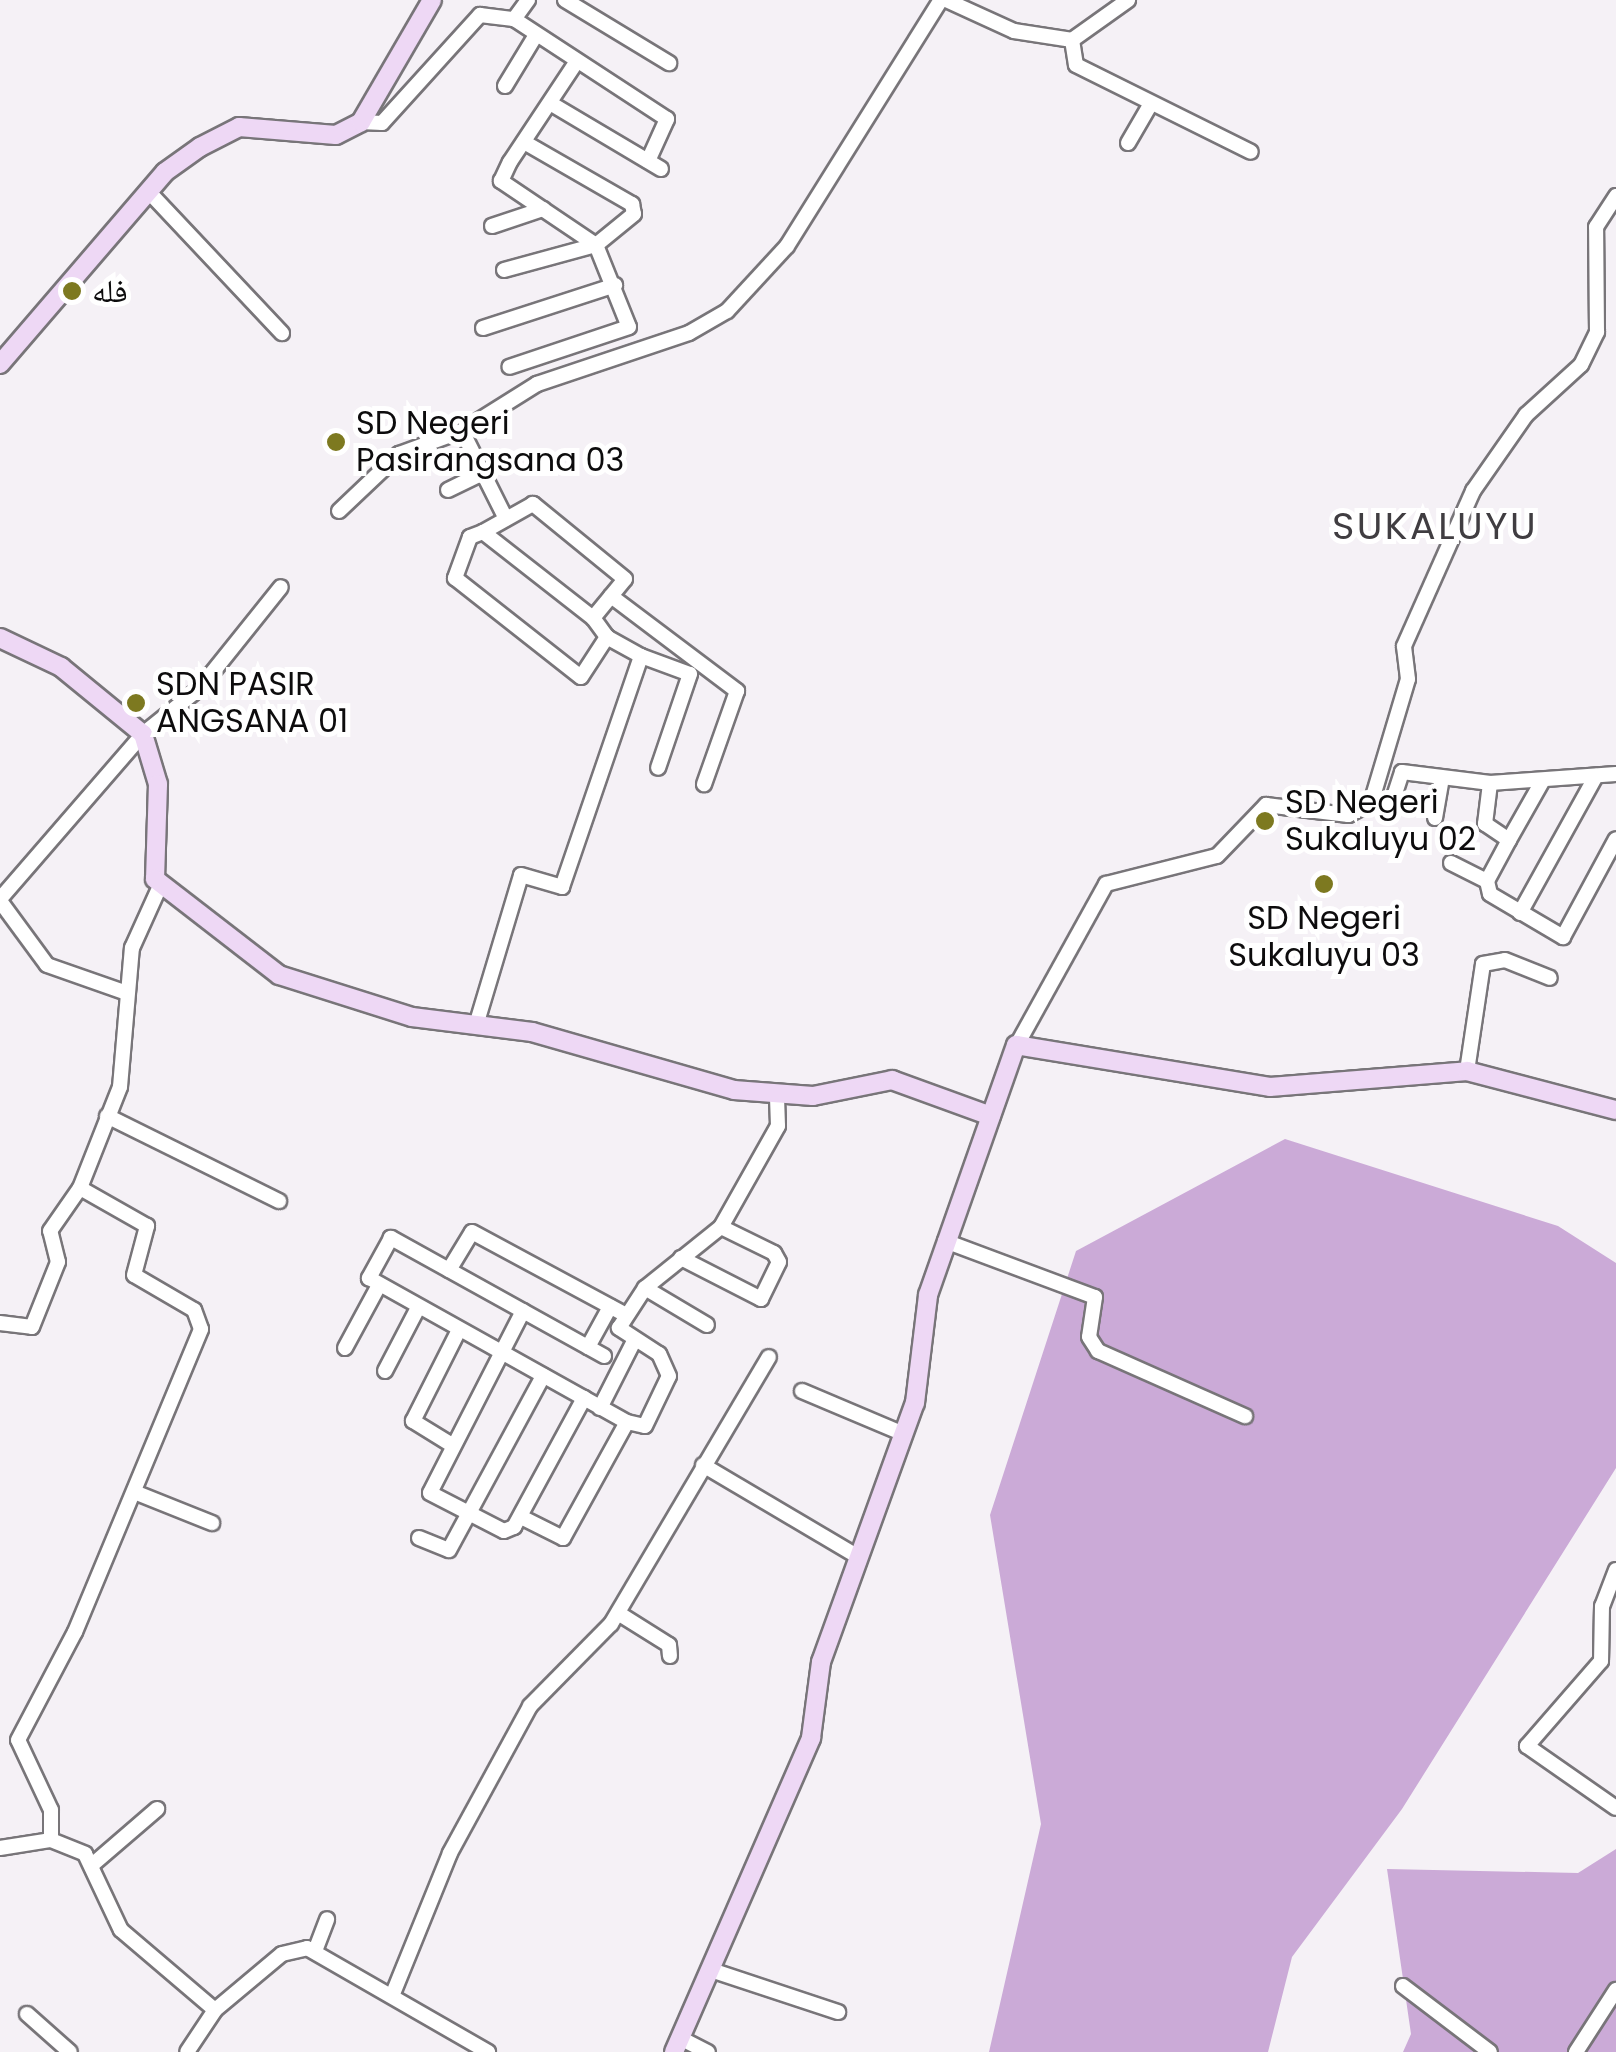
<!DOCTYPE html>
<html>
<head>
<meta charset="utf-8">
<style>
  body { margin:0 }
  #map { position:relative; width:1616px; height:2052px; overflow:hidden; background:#f5f1f6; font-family:Poppins,"Noto Naskh Arabic",sans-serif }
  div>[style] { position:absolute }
  .forest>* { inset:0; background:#cbaad7 }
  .roads { filter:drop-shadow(2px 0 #787579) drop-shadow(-2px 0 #787579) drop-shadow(0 2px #787579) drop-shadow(0 -2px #787579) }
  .street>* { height:14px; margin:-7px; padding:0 7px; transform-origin:7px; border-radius:7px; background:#fff }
  .secondary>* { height:18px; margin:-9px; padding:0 9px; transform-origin:9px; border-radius:9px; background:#eed8f5 }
  .dots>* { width:28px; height:28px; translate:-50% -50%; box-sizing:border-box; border:5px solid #fff; border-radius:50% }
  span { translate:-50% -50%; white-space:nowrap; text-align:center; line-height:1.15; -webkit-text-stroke:10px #fff; paint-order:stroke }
  .poi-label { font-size:32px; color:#0d0c0d }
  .left { translate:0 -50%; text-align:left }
  .quarter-label { font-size:38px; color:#403d41; letter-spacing:2.5px }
</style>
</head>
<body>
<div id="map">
  <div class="forest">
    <i style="clip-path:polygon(1285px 1139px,1558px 1226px,1616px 1263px,1616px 1468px,1402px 1809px,1292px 1957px,1268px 2052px,989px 2052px,1041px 1824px,990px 1515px,1076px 1251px)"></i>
    <i style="clip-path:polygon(1616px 1849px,1616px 2052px,1403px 2052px,1411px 2034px,1387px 1869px,1578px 1873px)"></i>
  </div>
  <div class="roads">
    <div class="street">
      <i style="left:528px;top:0;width:24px;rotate:126deg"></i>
      <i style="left:514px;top:19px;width:183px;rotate:33.2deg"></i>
      <i style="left:667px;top:119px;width:46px;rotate:114.3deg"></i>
      <i style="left:565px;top:0;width:122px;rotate:31.2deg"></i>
      <i style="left:946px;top:0;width:75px;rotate:24.5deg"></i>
      <i style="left:1014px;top:31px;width:59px;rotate:8.8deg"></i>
      <i style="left:1072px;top:40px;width:69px;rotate:-35.5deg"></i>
      <i style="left:1072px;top:40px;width:25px;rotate:81deg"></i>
      <i style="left:1076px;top:65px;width:195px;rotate:26.4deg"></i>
      <i style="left:505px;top:86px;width:60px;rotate:-58.7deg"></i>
      <i style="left:550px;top:103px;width:129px;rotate:30.7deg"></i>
      <i style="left:361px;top:122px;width:21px;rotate:3deg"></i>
      <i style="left:382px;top:123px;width:146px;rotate:-47.8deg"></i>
      <i style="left:480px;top:15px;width:34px;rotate:7deg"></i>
      <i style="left:524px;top:142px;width:125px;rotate:29.9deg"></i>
      <i style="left:632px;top:204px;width:10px;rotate:79deg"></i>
      <i style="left:634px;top:214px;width:49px;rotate:140.8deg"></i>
      <i style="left:596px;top:245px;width:115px;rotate:-146deg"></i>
      <i style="left:501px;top:181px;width:21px;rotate:-65deg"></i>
      <i style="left:510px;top:162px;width:118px;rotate:-56.4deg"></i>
      <i style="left:1128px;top:143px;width:44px;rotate:-59.9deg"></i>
      <i style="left:149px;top:192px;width:194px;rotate:46.7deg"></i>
      <i style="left:492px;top:226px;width:54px;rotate:-18.4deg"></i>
      <i style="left:504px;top:270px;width:95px;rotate:-15.2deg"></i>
      <i style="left:596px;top:245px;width:88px;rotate:68.1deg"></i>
      <i style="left:629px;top:327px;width:126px;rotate:161.6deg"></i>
      <i style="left:483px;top:328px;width:139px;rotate:-18deg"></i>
      <i style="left:462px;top:431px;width:98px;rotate:63.4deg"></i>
      <i style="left:448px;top:490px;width:39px;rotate:-26deg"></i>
      <i style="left:339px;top:511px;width:83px;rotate:-43.5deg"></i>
      <i style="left:399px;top:454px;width:67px;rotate:-20.1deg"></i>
      <i style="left:462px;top:431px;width:89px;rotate:-32.1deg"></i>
      <i style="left:537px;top:384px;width:160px;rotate:-18.5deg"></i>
      <i style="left:689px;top:333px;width:44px;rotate:-30.1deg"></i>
      <i style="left:727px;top:311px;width:88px;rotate:-47.3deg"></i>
      <i style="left:787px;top:246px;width:290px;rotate:-58deg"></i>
      <i style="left:483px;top:532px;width:14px;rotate:159deg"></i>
      <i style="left:470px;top:537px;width:44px;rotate:110.1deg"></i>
      <i style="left:455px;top:578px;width:160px;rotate:38.2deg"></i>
      <i style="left:581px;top:677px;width:48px;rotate:-57deg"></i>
      <i style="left:607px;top:637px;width:24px;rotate:-126deg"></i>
      <i style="left:593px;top:618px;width:50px;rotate:-50.6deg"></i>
      <i style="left:625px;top:579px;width:119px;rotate:-140.8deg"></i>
      <i style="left:533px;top:504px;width:57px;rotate:150.8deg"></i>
      <i style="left:483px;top:532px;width:140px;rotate:38deg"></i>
      <i style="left:611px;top:596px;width:158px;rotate:37deg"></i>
      <i style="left:737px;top:691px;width:99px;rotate:109.5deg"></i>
      <i style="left:641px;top:656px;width:52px;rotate:20.2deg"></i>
      <i style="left:690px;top:674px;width:99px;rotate:108.8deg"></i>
      <i style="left:1389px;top:812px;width:42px;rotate:-72deg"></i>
      <i style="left:1402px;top:772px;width:89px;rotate:7.1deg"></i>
      <i style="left:1490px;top:783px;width:126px;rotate:-4.1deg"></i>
      <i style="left:1435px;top:818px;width:41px;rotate:-80.1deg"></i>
      <i style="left:1509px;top:840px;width:69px;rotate:-60.5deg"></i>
      <i style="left:1451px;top:863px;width:40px;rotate:26.6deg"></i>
      <i style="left:1487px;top:881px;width:47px;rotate:-61.8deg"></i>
      <i style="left:1509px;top:840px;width:29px;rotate:-146deg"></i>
      <i style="left:1485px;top:824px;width:41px;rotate:-83deg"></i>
      <i style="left:1487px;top:881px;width:13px;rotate:77deg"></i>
      <i style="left:1490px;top:894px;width:85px;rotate:30.5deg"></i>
      <i style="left:1563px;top:937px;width:111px;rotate:-61.6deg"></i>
      <i style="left:0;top:899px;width:218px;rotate:-49.1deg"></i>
      <i style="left:143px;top:734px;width:73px;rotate:-38.9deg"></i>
      <i style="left:200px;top:688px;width:129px;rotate:-51.3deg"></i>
      <i style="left:0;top:901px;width:79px;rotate:53.7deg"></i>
      <i style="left:47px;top:965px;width:82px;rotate:19.3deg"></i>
      <i style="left:1520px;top:913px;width:157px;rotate:-61deg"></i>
      <i style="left:477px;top:1022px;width:153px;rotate:-73.3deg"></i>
      <i style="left:521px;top:875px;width:43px;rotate:16.3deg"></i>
      <i style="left:562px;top:887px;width:244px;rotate:-71.1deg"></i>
      <i style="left:641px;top:656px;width:39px;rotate:-151deg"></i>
      <i style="left:1018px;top:1043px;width:182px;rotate:-61deg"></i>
      <i style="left:1106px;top:884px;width:114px;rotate:-14.2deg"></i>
      <i style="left:1217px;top:856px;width:71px;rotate:-46.1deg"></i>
      <i style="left:1266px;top:805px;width:83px;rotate:7deg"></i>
      <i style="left:1348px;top:815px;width:26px;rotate:-28deg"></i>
      <i style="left:1371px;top:803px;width:129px;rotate:-73.4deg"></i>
      <i style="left:1408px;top:679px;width:33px;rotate:-97deg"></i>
      <i style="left:1404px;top:646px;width:170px;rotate:-66deg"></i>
      <i style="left:1473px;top:491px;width:93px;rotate:-55.1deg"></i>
      <i style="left:1526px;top:415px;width:74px;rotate:-42.3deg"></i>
      <i style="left:1581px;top:365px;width:37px;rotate:-64deg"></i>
      <i style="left:1597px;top:332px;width:105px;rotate:-90.5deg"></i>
      <i style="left:1596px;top:227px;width:37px;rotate:-57deg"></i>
      <i style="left:1467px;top:1071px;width:108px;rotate:-81.5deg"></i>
      <i style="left:1483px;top:964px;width:22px;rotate:-10deg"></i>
      <i style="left:1505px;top:960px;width:48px;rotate:21.8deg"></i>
      <i style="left:107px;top:1116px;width:192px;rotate:26.3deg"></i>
      <i style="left:945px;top:1241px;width:160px;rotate:20.5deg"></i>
      <i style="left:1095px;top:1297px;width:40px;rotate:98.5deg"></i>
      <i style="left:1089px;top:1337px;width:17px;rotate:57deg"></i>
      <i style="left:1098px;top:1351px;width:161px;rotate:23.9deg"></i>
      <i style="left:681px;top:1258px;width:90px;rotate:27.1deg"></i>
      <i style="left:761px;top:1299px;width:41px;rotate:-64.1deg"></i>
      <i style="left:779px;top:1262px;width:10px;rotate:-119deg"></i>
      <i style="left:774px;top:1253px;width:59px;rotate:-153.9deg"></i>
      <i style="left:449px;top:1270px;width:44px;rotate:-58.8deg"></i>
      <i style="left:472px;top:1232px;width:175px;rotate:28.3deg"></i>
      <i style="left:645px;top:1288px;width:72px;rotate:30.8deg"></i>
      <i style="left:523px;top:1311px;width:204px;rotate:117.1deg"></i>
      <i style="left:430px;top:1493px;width:83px;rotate:27.2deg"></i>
      <i style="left:504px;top:1531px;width:11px;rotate:-22deg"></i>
      <i style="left:514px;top:1527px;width:147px;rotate:-61.5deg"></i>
      <i style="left:0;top:1323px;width:32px;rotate:7deg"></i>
      <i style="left:32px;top:1327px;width:70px;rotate:-68.2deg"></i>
      <i style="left:58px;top:1262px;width:32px;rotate:-104deg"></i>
      <i style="left:50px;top:1231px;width:52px;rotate:-55.1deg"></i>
      <i style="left:588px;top:1347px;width:46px;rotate:-61.2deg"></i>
      <i style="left:345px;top:1348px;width:69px;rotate:-61.6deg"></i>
      <i style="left:604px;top:1356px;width:244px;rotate:-151deg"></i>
      <i style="left:391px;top:1238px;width:46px;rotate:118.8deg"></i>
      <i style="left:369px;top:1278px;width:295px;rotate:29.2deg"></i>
      <i style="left:385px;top:1371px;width:71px;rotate:-62.4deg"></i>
      <i style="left:802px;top:1391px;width:111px;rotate:22.9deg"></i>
      <i style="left:600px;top:1408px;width:77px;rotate:-63.1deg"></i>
      <i style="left:452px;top:1445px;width:46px;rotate:-148.4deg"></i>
      <i style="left:413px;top:1421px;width:102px;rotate:-63.2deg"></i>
      <i style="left:703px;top:1465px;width:182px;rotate:30.6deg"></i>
      <i style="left:137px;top:1493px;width:81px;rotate:21.8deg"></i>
      <i style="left:521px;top:1517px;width:47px;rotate:26.6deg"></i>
      <i style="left:563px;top:1538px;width:132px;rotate:-61.1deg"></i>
      <i style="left:627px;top:1422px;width:18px;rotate:13deg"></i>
      <i style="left:645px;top:1426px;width:55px;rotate:-64.4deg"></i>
      <i style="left:669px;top:1376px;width:24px;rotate:-114deg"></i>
      <i style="left:659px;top:1354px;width:48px;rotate:-147deg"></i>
      <i style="left:619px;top:1328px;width:48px;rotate:-57deg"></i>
      <i style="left:645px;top:1288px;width:97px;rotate:-38.8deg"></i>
      <i style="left:721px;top:1227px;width:116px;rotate:-60.6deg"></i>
      <i style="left:778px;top:1126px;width:30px;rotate:-92deg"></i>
      <i style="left:419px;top:1538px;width:32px;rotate:22deg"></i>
      <i style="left:449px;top:1550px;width:198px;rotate:-61.6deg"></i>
      <i style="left:1616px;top:1570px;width:39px;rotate:111deg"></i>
      <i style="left:1602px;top:1606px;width:55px;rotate:91deg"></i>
      <i style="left:1601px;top:1661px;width:113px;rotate:131deg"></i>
      <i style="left:1527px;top:1746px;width:108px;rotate:34.9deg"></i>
      <i style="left:618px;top:1613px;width:60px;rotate:32.1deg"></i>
      <i style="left:669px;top:1645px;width:11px;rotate:85deg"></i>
      <i style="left:51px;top:1840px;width:30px;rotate:-90deg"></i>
      <i style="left:51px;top:1810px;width:77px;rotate:-115.2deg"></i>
      <i style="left:18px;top:1740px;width:122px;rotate:-62.2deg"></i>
      <i style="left:75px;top:1632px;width:328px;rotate:-67.4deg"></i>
      <i style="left:201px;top:1329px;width:20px;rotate:-110deg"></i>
      <i style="left:194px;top:1310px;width:69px;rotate:-149.7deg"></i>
      <i style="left:134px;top:1275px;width:51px;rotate:-75.1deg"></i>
      <i style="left:147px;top:1226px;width:77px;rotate:-150.4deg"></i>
      <i style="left:80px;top:1188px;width:109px;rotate:-68.4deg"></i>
      <i style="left:120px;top:1087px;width:140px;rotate:-85.1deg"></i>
      <i style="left:132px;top:948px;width:68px;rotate:-65.7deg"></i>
      <i style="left:0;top:1848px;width:52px;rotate:-8.9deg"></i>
      <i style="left:51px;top:1840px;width:37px;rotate:22deg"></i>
      <i style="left:85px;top:1854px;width:84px;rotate:64.7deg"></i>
      <i style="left:121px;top:1930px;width:123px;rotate:40.4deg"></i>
      <i style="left:215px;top:2010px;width:50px;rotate:123.7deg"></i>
      <i style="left:92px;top:1865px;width:86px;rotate:-40.7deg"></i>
      <i style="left:315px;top:1951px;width:34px;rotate:-69deg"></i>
      <i style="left:711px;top:1970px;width:134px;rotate:18.3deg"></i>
      <i style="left:1403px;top:1986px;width:109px;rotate:37.2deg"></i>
      <i style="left:392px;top:1996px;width:154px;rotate:-67.9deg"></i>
      <i style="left:450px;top:1853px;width:167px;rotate:-61.4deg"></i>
      <i style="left:530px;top:1706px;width:115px;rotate:-45.4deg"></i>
      <i style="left:611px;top:1624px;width:310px;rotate:-59.4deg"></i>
      <i style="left:215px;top:2010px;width:87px;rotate:-39.9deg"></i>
      <i style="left:282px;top:1954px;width:26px;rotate:-13deg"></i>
      <i style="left:307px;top:1948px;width:209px;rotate:29.9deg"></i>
      <i style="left:27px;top:2014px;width:57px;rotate:41.5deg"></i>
      <i style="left:682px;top:2039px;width:29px;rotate:27deg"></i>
      <i style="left:1576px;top:2052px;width:74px;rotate:-57.2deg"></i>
    </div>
    <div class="secondary">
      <i style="left:0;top:364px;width:253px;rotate:-49.3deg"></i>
      <i style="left:165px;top:172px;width:43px;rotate:-35.5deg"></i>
      <i style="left:200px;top:147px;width:44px;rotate:-27.1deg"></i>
      <i style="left:239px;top:127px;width:97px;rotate:4.7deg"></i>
      <i style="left:336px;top:135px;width:28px;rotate:-27deg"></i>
      <i style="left:361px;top:122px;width:141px;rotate:-59.8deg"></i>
      <i style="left:0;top:638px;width:68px;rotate:25.4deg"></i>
      <i style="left:61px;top:667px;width:106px;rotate:39.3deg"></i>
      <i style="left:143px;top:734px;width:52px;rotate:73.3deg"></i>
      <i style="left:158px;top:784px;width:95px;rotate:91.8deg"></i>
      <i style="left:155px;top:879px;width:157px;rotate:37.7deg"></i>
      <i style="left:279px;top:975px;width:139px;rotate:17.5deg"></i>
      <i style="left:412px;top:1017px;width:121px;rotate:7.1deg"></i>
      <i style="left:532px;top:1032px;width:210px;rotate:16deg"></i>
      <i style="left:734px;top:1090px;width:79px;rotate:4.3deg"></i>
      <i style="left:813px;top:1096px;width:81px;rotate:-11.4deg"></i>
      <i style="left:892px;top:1080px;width:105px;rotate:20deg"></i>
      <i style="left:674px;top:2052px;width:343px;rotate:-66.4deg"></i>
      <i style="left:811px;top:1738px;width:77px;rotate:-82.5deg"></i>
      <i style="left:821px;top:1662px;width:276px;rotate:-70.1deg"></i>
      <i style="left:915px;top:1403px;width:109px;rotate:-83.1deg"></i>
      <i style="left:928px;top:1295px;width:265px;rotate:-70.6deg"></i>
      <i style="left:1016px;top:1045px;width:257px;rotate:9.4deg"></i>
      <i style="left:1270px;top:1087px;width:198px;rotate:-4.6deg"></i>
      <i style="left:1467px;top:1071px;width:154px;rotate:14.7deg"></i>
    </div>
  </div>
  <div class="dots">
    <i style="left:72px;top:291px;background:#7d7920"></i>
    <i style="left:336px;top:442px;background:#7d7920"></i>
    <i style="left:136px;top:703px;background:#7d7920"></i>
    <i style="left:1265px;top:821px;background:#7d7920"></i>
    <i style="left:1324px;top:884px;background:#7d7920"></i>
  </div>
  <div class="poi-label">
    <span class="left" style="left:92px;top:291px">فله</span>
    <span class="left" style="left:356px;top:442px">SD Negeri<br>Pasirangsana 03</span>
    <span class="left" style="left:156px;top:703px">SDN PASIR<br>ANGSANA 01</span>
    <span class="left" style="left:1285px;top:821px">SD Negeri<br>Sukaluyu 02</span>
    <span style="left:1324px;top:937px">SD Negeri<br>Sukaluyu 03</span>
  </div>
  <div class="quarter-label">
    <span style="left:1435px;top:526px">SUKALUYU</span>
  </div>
</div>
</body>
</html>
